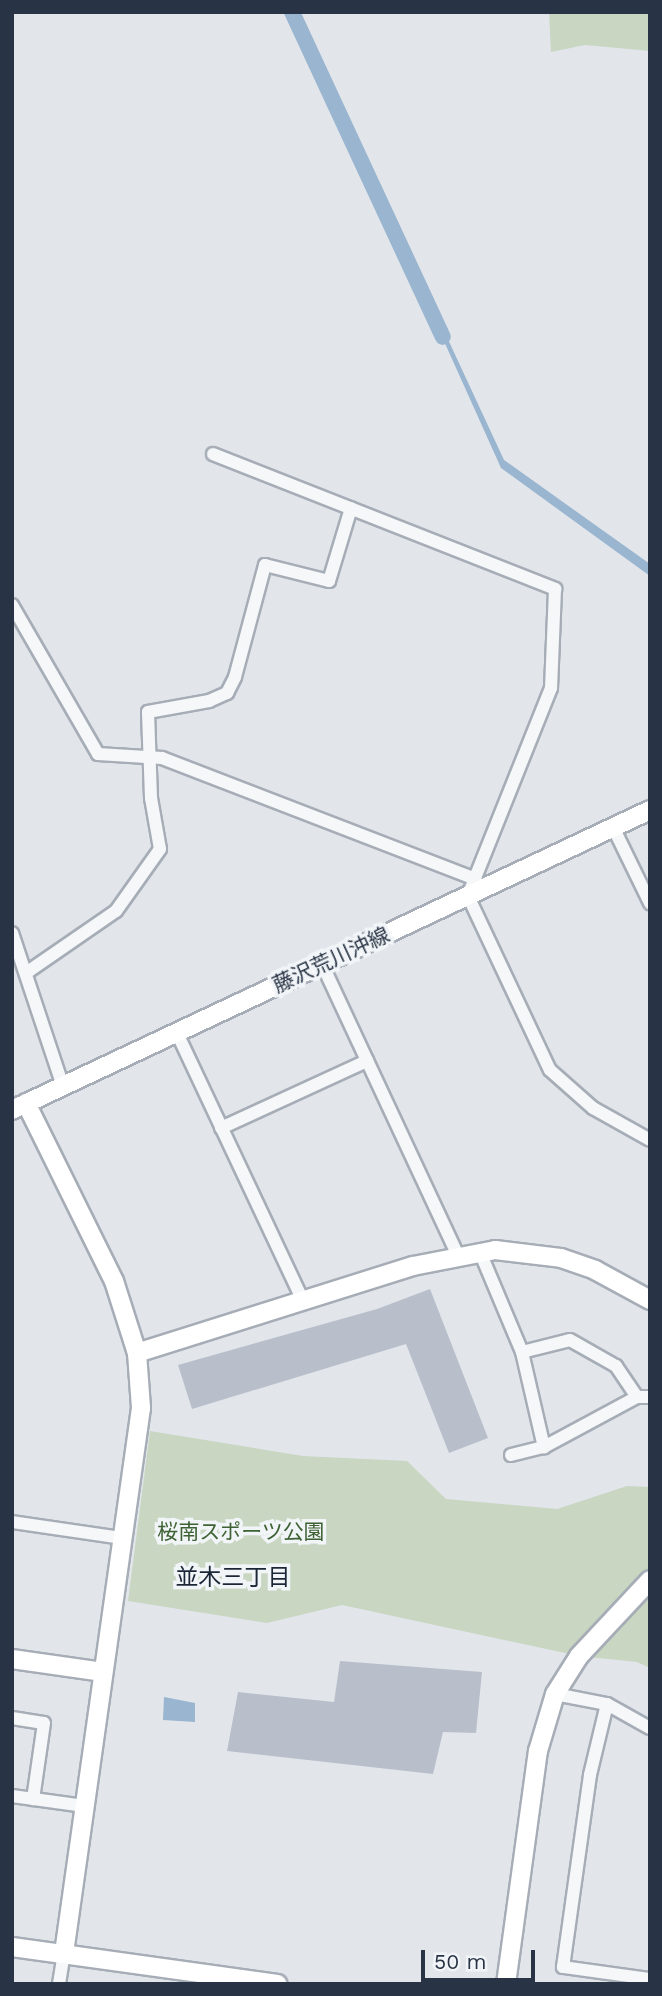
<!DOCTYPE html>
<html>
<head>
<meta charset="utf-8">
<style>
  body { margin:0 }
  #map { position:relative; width:662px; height:1996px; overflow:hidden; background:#e2e6eb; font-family:"Work Sans","Noto Sans JP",sans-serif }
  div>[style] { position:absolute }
  .green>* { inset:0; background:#c8d6c2 }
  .water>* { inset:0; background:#99b5cf }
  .canal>* { height:16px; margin:-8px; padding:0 8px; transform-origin:8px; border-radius:8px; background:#99b5cf }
  .building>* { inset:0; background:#b8bfca }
  .roads { filter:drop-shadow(2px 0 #a6adb6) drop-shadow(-2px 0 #a6adb6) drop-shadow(0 2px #a6adb6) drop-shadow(0 -2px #a6adb6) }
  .street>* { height:12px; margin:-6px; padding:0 6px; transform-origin:6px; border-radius:6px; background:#f5f7f9 }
  .secondary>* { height:18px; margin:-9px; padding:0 9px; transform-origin:9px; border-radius:9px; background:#fff }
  span { translate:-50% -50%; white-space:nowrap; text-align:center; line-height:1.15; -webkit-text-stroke:7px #f2f5f8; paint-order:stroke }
  .street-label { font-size:21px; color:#283445 }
  .park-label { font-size:21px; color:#3e6234 }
  .neighbourhood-label { font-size:23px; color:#1a2536 }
  .frame { position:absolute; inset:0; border:14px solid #283445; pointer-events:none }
  .scale { position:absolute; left:421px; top:1950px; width:114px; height:32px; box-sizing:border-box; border:4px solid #283445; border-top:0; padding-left:9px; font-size:21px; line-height:24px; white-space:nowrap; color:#283445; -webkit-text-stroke:5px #f2f5f8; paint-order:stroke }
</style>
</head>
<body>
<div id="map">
  <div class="green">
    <i style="clip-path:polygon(549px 12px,650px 12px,650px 51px,585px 45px,551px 52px)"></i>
    <i style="clip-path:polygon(150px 1431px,303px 1456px,407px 1461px,446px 1499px,557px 1509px,627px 1486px,650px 1487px,650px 1668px,637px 1662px,579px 1656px,342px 1605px,267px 1623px,128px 1601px)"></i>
  </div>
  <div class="water">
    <i style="clip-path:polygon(296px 12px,504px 460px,650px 564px,650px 576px,501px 468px)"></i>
    <i style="clip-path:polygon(164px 1697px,195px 1703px,195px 1722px,163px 1720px)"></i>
  </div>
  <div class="canal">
    <i style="left:292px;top:12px;width:358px;rotate:65.1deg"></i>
  </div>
  <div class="building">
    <i style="clip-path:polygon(430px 1289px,488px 1438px,449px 1453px,406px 1344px,192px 1409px,178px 1365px,377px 1309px)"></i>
    <i style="clip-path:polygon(340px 1661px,482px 1672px,476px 1733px,443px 1732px,433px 1774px,227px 1751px,238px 1692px,334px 1702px)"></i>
  </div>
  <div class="roads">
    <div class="street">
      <i style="left:213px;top:454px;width:368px;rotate:21.5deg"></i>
      <i style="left:555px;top:589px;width:99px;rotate:92.3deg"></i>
      <i style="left:551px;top:688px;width:224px;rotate:111.8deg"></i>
      <i style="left:468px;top:896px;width:192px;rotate:64.8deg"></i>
      <i style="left:550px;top:1070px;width:57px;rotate:41.5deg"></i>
      <i style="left:593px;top:1108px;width:65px;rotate:29.3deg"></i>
      <i style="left:12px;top:605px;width:172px;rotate:60deg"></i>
      <i style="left:98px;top:754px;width:64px;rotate:3.6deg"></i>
      <i style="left:162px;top:758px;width:336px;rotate:21.1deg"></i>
      <i style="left:613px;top:827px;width:85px;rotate:64deg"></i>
      <i style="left:12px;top:933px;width:161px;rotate:71.6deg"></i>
      <i style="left:322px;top:964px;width:321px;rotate:65deg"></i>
      <i style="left:26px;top:973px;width:109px;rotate:-34.6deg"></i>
      <i style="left:116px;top:911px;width:76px;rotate:-54.6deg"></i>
      <i style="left:160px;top:849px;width:52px;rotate:-100deg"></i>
      <i style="left:151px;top:798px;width:86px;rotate:-92deg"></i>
      <i style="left:148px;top:712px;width:62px;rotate:-10.2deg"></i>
      <i style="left:209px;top:701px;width:20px;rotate:-24deg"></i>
      <i style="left:227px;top:693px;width:18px;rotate:-63deg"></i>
      <i style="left:235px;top:677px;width:116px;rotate:-75deg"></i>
      <i style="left:265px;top:565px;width:66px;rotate:14deg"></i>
      <i style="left:329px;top:581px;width:76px;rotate:-73.2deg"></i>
      <i style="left:177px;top:1033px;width:298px;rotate:64.8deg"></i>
      <i style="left:221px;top:1128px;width:161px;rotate:-24.7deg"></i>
      <i style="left:480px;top:1252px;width:108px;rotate:67.2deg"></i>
      <i style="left:522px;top:1352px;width:98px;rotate:77deg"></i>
      <i style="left:522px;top:1352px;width:49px;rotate:-14deg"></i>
      <i style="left:570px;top:1340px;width:53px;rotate:29.5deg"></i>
      <i style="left:616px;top:1366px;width:37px;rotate:56deg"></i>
      <i style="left:511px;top:1455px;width:34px;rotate:-14deg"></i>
      <i style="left:544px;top:1447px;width:106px;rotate:-28.3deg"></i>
      <i style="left:637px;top:1397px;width:13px"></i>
      <i style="left:12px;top:1522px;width:111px;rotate:8.3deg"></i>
      <i style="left:555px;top:1694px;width:53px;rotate:10.9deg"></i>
      <i style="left:607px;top:1704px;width:49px;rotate:29.2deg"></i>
      <i style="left:607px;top:1704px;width:73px;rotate:103.5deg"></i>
      <i style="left:590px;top:1775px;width:194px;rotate:98deg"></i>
      <i style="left:563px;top:1967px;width:88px;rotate:7.9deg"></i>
      <i style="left:12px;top:1718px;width:32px;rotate:9deg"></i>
      <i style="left:44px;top:1723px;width:77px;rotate:98.2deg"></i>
      <i style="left:12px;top:1796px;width:73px;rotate:7.9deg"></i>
      <i style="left:59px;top:1984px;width:31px;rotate:-81deg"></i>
    </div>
    <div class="secondary">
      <i style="left:26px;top:1103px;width:199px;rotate:63.7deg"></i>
      <i style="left:114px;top:1281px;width:76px;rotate:72.3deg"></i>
      <i style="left:137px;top:1353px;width:55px;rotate:85.8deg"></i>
      <i style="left:141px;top:1408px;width:550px;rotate:98.04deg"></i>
      <i style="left:12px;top:1110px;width:705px;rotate:-25.18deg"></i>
      <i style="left:137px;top:1353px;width:289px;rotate:-17.5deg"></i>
      <i style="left:413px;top:1266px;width:84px;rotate:-11deg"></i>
      <i style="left:495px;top:1250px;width:66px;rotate:6.9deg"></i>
      <i style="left:561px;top:1258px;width:36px;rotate:19deg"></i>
      <i style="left:595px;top:1270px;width:63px;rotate:28.6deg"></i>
      <i style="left:12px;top:1659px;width:92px;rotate:8.1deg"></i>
      <i style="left:12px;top:1947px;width:268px;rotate:7.9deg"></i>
      <i style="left:506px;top:1984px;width:235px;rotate:-82.2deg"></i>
      <i style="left:538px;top:1751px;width:59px;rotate:-73.4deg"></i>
      <i style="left:555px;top:1694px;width:45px;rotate:-57.7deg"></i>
      <i style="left:579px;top:1656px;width:104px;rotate:-46.9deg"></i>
    </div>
  </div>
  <div class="street-label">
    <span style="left:331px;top:960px;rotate:-25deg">藤沢荒川沖線</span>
  </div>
  <div class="park-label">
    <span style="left:241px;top:1532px">桜南スポーツ公園</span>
  </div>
  <div class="neighbourhood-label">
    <span style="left:233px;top:1578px">並木三丁目</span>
  </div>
  <div class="frame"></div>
  <div class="scale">50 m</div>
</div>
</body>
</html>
